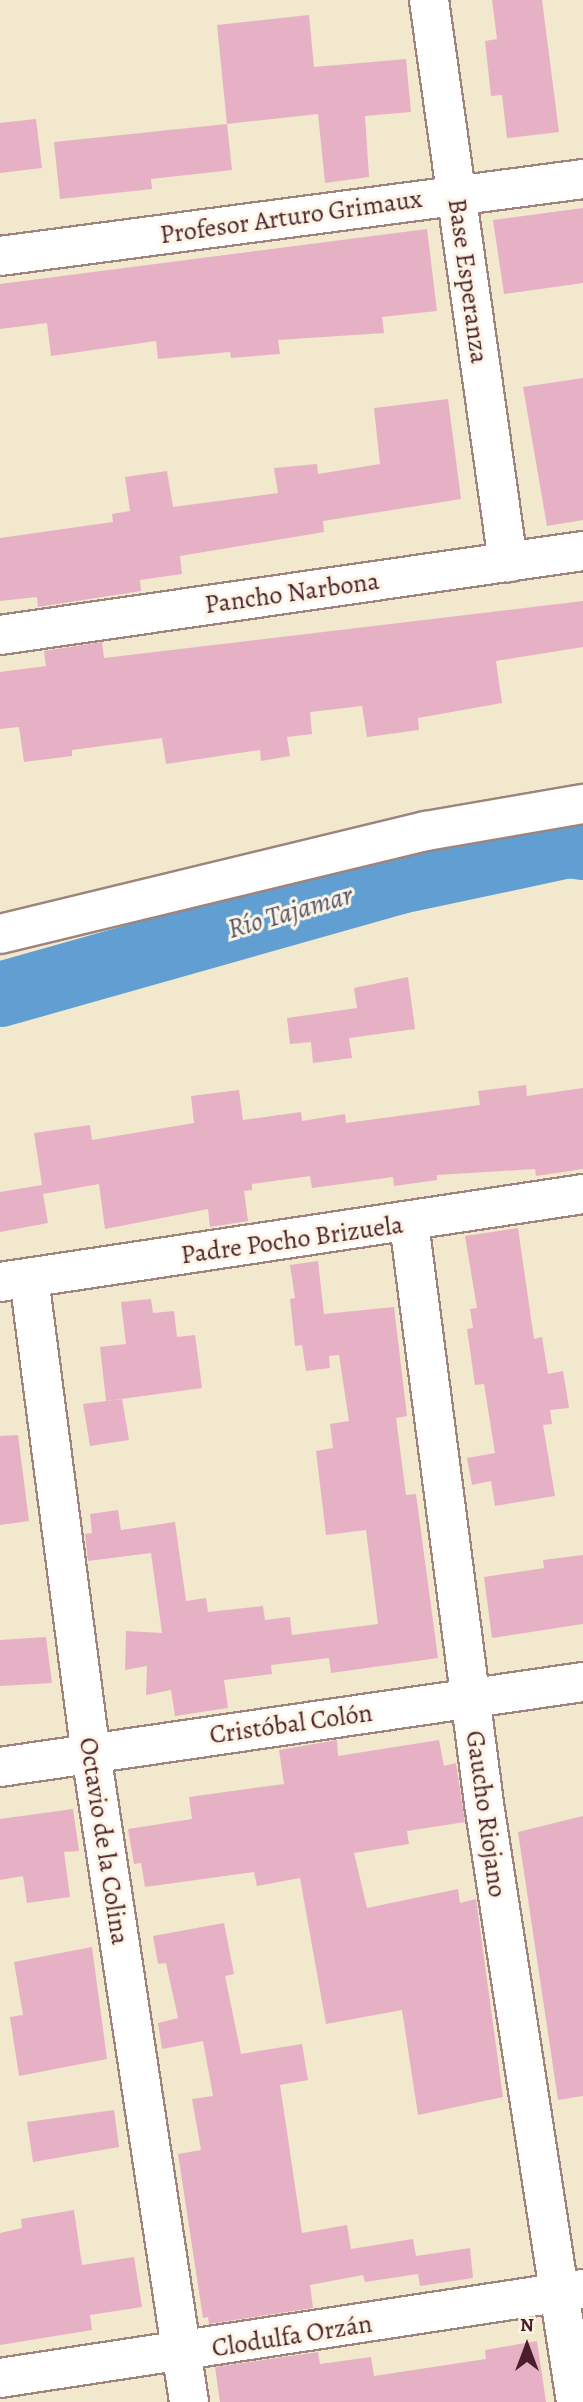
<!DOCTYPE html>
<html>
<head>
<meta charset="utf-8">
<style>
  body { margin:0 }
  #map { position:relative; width:583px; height:2402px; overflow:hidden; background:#f1e8cd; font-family:Alegreya,serif }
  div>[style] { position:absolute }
  .river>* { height:65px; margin:-32.5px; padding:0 32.5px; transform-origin:32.5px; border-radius:32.5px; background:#619fd2 }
  .building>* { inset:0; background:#e7b1c5 }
  .roads { filter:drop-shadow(2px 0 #9e847c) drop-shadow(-2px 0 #9e847c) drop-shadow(0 2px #9e847c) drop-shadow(0 -2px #9e847c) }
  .minor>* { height:38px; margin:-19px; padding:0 19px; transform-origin:19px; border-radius:19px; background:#fff }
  span { translate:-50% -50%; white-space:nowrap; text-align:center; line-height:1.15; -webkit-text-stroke:6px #fcf5e5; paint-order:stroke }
  .street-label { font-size:26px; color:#4a1f2b }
  .water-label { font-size:28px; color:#53526e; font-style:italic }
  .north { position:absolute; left:492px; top:2311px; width:70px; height:70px; -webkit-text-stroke:5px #fcf5e5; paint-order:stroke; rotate:0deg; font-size:19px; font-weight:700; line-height:28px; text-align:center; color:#4a1f2b }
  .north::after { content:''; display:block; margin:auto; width:24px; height:32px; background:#4a1f2b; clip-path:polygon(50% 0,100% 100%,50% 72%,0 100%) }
</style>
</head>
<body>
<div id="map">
  <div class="river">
    <i style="left:0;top:994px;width:415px;rotate:-15.8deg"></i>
    <i style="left:399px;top:881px;width:174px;rotate:-12deg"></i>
    <i style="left:569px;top:845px;width:14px;rotate:8deg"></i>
  </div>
  <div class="building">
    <i style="clip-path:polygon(492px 0,542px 0,559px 132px,507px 138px,502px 95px,491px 96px,485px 41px,497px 39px)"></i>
    <i style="clip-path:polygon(309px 15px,314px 67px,406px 59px,411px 112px,365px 116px,369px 177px,325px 183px,318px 114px,227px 124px,217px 25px)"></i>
    <i style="clip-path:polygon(36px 119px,42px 168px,0 173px,0 123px)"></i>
    <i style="clip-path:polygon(227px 124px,232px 170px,151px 179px,152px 189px,60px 199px,54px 142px)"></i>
    <i style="clip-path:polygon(583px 208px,583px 283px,504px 294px,493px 220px)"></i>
    <i style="clip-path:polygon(427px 229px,437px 311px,382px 317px,384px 333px,278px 340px,280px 354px,231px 358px,230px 352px,158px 359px,156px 341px,51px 356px,47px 323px,0 329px,0 284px)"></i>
    <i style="clip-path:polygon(583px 378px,583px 520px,547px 526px,523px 387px)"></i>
    <i style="clip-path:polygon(448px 399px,461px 499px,323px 521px,324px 532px,180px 556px,182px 574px,140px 580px,141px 591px,38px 607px,37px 597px,0 601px,0 538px,113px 522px,112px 514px,130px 511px,125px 477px,167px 471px,173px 507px,278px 493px,274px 468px,317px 464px,318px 474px,380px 464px,374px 408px)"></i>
    <i style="clip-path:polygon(583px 601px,583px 647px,496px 661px,502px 703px,418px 718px,419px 730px,367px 737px,362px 706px,310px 712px,312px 734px,287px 737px,290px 756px,261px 761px,260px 750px,166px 764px,162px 738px,72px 750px,72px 756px,24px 762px,19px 727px,0 729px,0 672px,46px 666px,44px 651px,102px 642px,104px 658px)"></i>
    <i style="clip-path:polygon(408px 977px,415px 1029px,349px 1038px,352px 1058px,313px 1063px,311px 1042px,290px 1044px,287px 1018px,357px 1008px,354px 988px)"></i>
    <i style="clip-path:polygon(526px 1085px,527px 1096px,583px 1088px,583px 1169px,536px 1176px,535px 1169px,437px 1175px,437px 1180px,394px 1186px,393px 1177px,312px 1188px,310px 1176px,252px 1184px,252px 1190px,244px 1191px,248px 1221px,210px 1227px,208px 1209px,105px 1229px,99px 1184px,43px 1194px,48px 1223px,0 1232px,0 1192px,42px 1185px,34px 1133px,90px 1125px,92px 1140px,194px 1123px,191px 1096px,239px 1090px,243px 1120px,301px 1112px,302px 1121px,345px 1114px,346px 1123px,480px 1105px,478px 1091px)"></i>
    <i style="clip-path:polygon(518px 1228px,534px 1339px,542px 1337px,548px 1374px,563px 1371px,569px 1408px,550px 1410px,552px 1424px,543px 1425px,555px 1496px,495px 1506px,491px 1481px,472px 1485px,467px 1458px,495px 1453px,484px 1384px,475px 1385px,467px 1329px,473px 1328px,470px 1309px,477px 1308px,465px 1236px)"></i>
    <i style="clip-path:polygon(318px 1261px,324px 1314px,394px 1307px,407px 1416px,396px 1418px,406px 1495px,416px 1494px,438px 1658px,331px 1673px,329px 1658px,271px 1665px,272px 1674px,224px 1680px,228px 1708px,175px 1716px,171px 1690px,146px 1695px,147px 1666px,125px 1670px,126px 1631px,162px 1633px,151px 1553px,88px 1561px,85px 1534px,92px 1533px,90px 1514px,118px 1510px,121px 1530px,175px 1522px,186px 1601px,206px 1598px,208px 1612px,263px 1606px,265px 1620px,290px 1617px,292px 1635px,378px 1624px,366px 1530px,326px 1535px,316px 1451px,333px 1448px,330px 1424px,349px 1421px,339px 1355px,329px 1356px,330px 1368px,306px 1371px,302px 1345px,295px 1346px,290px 1299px,295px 1298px,290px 1265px)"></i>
    <i style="clip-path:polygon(151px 1299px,153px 1313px,174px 1311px,177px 1337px,195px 1335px,202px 1388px,106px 1401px,100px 1347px,126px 1344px,121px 1302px)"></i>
    <i style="clip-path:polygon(122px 1399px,129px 1440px,90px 1446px,83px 1404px)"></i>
    <i style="clip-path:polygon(18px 1435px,29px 1521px,0 1525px,0 1436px)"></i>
    <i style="clip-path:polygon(583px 1555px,583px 1624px,492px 1638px,484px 1577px,544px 1568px,543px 1560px)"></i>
    <i style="clip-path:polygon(46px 1637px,52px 1683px,0 1686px,0 1640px)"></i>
    <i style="clip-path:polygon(337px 1740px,338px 1756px,439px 1740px,444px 1766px,456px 1763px,465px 1822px,407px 1831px,409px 1844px,354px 1853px,367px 1908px,458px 1889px,460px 1903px,476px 1899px,503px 2097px,418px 2115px,402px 2010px,326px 2024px,300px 1878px,257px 1886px,254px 1872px,145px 1887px,141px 1863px,134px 1864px,128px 1829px,192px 1819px,189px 1797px,284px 1784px,279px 1750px)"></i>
    <i style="clip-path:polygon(73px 1809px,79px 1851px,64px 1852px,70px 1897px,27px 1903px,23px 1876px,0 1880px,0 1819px)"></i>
    <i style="clip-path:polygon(583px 1816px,583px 2096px,558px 2100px,518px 1832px)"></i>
    <i style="clip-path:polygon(224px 1923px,234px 1974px,225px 1976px,241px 2054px,302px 2044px,308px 2080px,280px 2085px,302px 2233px,347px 2225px,351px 2249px,413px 2239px,416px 2256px,470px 2248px,473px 2278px,420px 2286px,418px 2274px,365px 2282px,363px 2275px,310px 2285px,313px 2308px,209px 2324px,208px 2317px,203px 2318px,178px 2154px,201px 2150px,192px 2099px,213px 2096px,203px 2041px,162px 2049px,158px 2023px,178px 2018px,166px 1963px,158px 1964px,153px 1936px)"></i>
    <i style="clip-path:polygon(92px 1947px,107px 2059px,19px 2076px,10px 2017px,23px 2015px,14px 1962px)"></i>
    <i style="clip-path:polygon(114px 2110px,119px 2147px,33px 2162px,27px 2122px)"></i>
    <i style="clip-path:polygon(74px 2210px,82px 2265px,134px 2257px,142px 2307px,90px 2315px,92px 2330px,0 2345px,0 2233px,22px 2228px,21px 2219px)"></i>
    <i style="clip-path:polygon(537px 2341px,546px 2402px,220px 2402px,215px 2367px,318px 2352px,320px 2364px,371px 2357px,374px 2376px,486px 2359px,485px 2350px)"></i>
  </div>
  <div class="roads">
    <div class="minor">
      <i style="left:429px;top:0;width:568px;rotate:82deg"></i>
      <i style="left:0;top:256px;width:588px;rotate:-7.52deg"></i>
      <i style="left:0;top:635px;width:589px;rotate:-8.2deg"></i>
      <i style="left:0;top:934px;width:438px;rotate:-13.6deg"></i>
      <i style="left:426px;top:831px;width:159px;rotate:-9.8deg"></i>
      <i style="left:409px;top:1223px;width:586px;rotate:82.64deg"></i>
      <i style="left:484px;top:1804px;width:605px;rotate:81.25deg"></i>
      <i style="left:29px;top:1278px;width:479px;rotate:82.6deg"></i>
      <i style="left:91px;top:1753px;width:656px;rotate:81.41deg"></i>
      <i style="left:0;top:1282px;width:590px;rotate:-8.58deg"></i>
      <i style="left:0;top:1767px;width:589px;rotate:-8.3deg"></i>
      <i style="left:0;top:2378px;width:590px;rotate:-8.68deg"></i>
    </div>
  </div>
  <div class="street-label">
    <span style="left:291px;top:217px;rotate:-8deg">Profesor Arturo Grimaux</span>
    <span style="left:468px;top:281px;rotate:82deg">Base Esperanza</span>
    <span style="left:292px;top:593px;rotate:-8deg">Pancho Narbona</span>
    <span style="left:292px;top:1240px;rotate:-8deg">Padre Pocho Brizuela</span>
    <span style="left:291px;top:1724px;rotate:-8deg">Cristóbal Colón</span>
    <span style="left:486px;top:1814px;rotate:82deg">Gaucho Riojano</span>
    <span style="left:104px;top:1841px;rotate:81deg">Octavio de la Colina</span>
    <span style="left:292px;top:2336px;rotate:-9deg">Clodulfa Orzán</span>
  </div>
  <div class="water-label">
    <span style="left:290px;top:912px;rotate:-16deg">Río Tajamar</span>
  </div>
  <div class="north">N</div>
</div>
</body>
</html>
